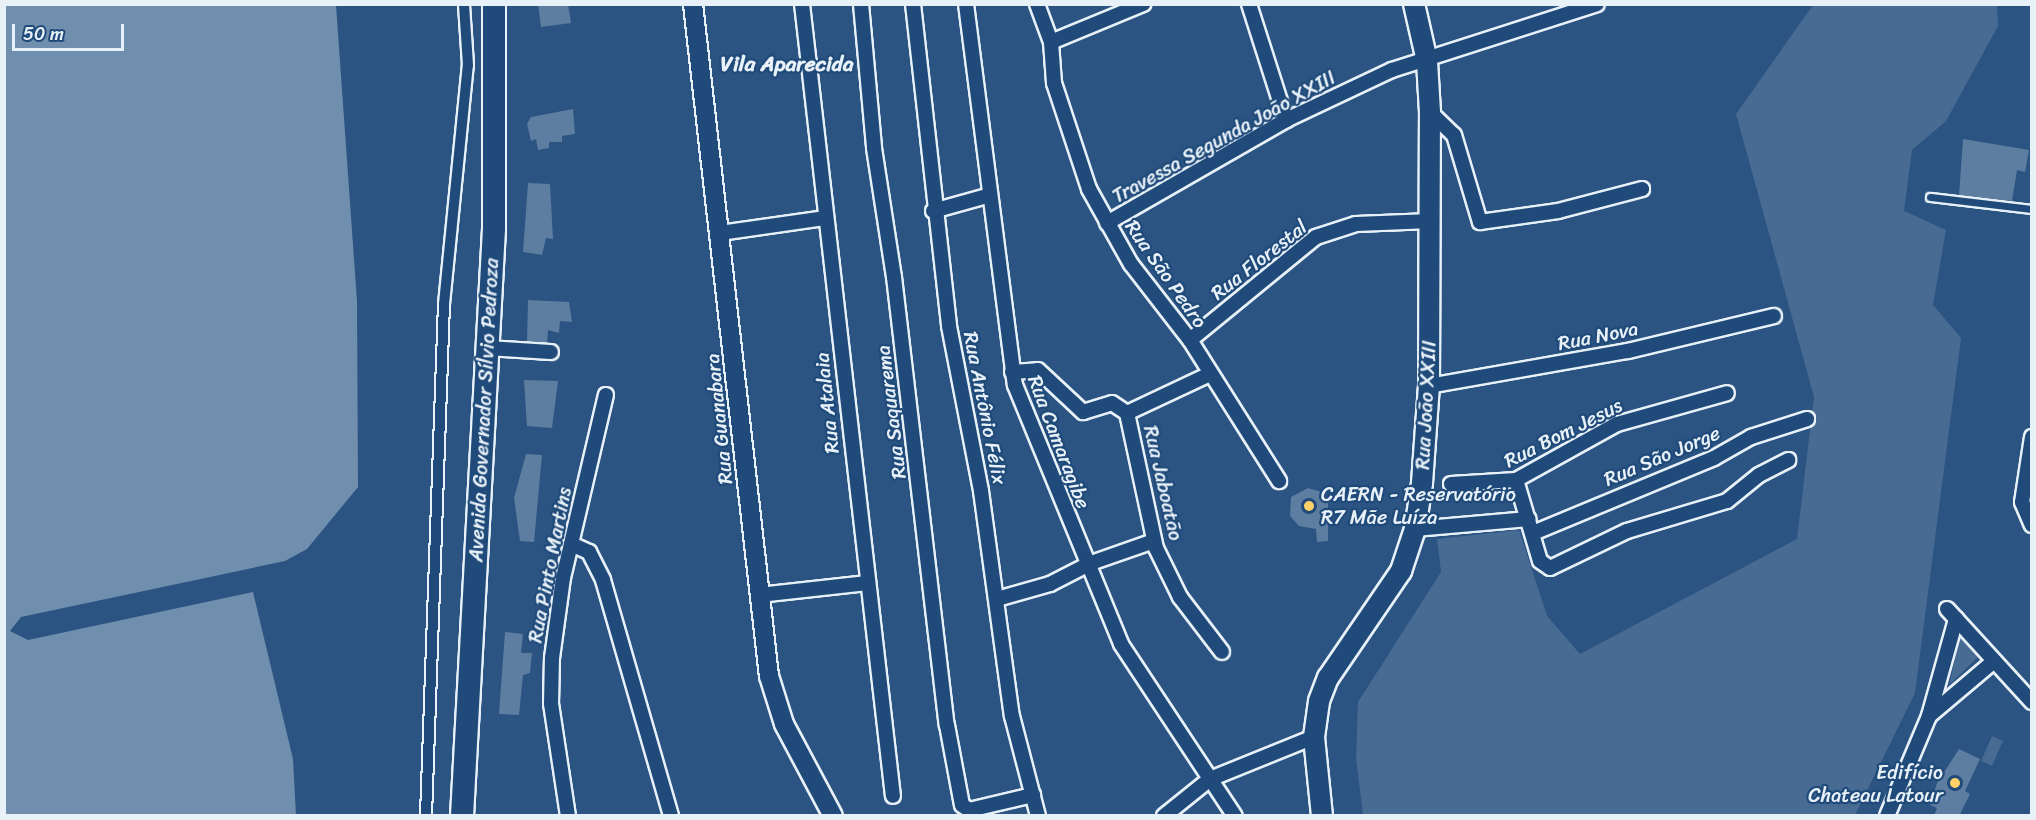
<!DOCTYPE html>
<html>
<head>
<meta charset="utf-8">
<style>
  body { margin:0 }
  #map { position:relative; width:2036px; height:820px; overflow:hidden; background:#2b5482; font-family:Sriracha,sans-serif }
  div>[style] { position:absolute }
  .green>* { inset:0; background:#476b93 }
  .water>* { inset:0; background:#708ead }
  .building>* { inset:0; background:#5d7da1 }
  .roads { filter:drop-shadow(2px 0 #e8f1f8) drop-shadow(-2px 0 #e8f1f8) drop-shadow(0 2px #e8f1f8) drop-shadow(0 -2px #e8f1f8) }
  .service>* { height:7px; margin:-3.5px; padding:0 3.5px; transform-origin:3.5px; border-radius:3.5px; background:#1f4a7a }
  .pedestrian>* { height:10px; margin:-5px; padding:0 5px; transform-origin:5px; border-radius:5px; background:#1f4a7a }
  .minor>* { height:14px; margin:-7px; padding:0 7px; transform-origin:7px; border-radius:7px; background:#1f4a7a }
  .tertiary>* { height:18px; margin:-9px; padding:0 9px; transform-origin:9px; border-radius:9px; background:#1f4a7a }
  .secondary>* { height:20px; margin:-10px; padding:0 10px; transform-origin:10px; border-radius:10px; background:#1f4a7a }
  .primary>* { height:22px; margin:-11px; padding:0 11px; transform-origin:11px; border-radius:11px; background:#1f4a7a }
  .dots>* { width:16px; height:16px; translate:-50% -50%; box-sizing:border-box; border:3px solid #1f4a7a; border-radius:50% }
  span { translate:-50% -50%; white-space:nowrap; text-align:center; line-height:1.15; -webkit-text-stroke:4.5px #1f4a7a; paint-order:stroke }
  .street-label { font-size:20px; color:#e8f1f8 }
  .poi-label { font-size:20px; color:#e8f1f8 }
  .left { translate:0 -50%; text-align:left }
  .right { translate:-100% -50%; text-align:right }
  .neighbourhood-label { font-size:21px; color:#e8f1f8; font-weight:700 }
  .frame { position:absolute; inset:0; border:6px solid #e8f1f8; pointer-events:none }
  .scale { position:absolute; left:12px; top:24px; width:112px; height:27px; box-sizing:border-box; border:3px solid #e8f1f8; border-top:0; padding-left:8px; font-size:18px; line-height:21px; white-space:nowrap; color:#e8f1f8; -webkit-text-stroke:4px #1f4a7a; paint-order:stroke }
</style>
</head>
<body>
<div id="map">
  <div class="green">
    <i style="clip-path:polygon(1813px 5px,1997px 5px,1998px 26px,1946px 121px,1912px 150px,1904px 211px,1946px 230px,1933px 305px,1961px 338px,1915px 693px,1855px 815px,1363px 815px,1356px 758px,1358px 702px,1441px 572px,1437px 539px,1519px 530px,1547px 616px,1580px 654px,1797px 539px,1814px 397px,1736px 114px)"></i>
    <i style="clip-path:polygon(1960px 638px,1978px 657px,1949px 685px)"></i>
    <i style="clip-path:polygon(1992px 736px,2003px 741px,1992px 766px,1981px 761px)"></i>
  </div>
  <div class="water">
    <i style="clip-path:polygon(5px 4px,336px 5px,357px 301px,358px 487px,307px 549px,285px 561px,21px 617px,10px 631px,28px 640px,253px 592px,293px 759px,296px 815px,5px 815px)"></i>
  </div>
  <div class="building">
    <i style="clip-path:polygon(538px 4px,568px 4px,571px 23px,541px 27px)"></i>
    <i style="clip-path:polygon(573px 109px,575px 134px,562px 136px,562px 142px,549px 142px,549px 148px,538px 150px,536px 139px,531px 141px,527px 124px,531px 117px)"></i>
    <i style="clip-path:polygon(1963px 139px,2029px 150px,2025px 172px,2017px 170px,2012px 201px,1959px 195px)"></i>
    <i style="clip-path:polygon(528px 183px,550px 184px,553px 239px,546px 238px,542px 255px,523px 252px)"></i>
    <i style="clip-path:polygon(528px 300px,569px 302px,572px 322px,560px 321px,559px 333px,548px 330px,547px 343px,527px 341px)"></i>
    <i style="clip-path:polygon(524px 380px,558px 381px,552px 428px,527px 426px)"></i>
    <i style="clip-path:polygon(526px 454px,542px 455px,534px 542px,520px 541px,514px 498px)"></i>
    <i style="clip-path:polygon(1308px 488px,1321px 492px,1328px 503px,1328px 541px,1317px 542px,1316px 529px,1299px 526px,1290px 516px,1291px 497px)"></i>
    <i style="clip-path:polygon(505px 632px,523px 634px,521px 653px,532px 653px,530px 673px,523px 675px,519px 715px,499px 714px)"></i>
    <i style="clip-path:polygon(1959px 749px,1980px 759px,1965px 791px,1970px 794px,1959px 816px,1934px 816px,1937px 808px,1930px 805px,1937px 783px)"></i>
  </div>
  <div class="roads">
    <div class="service">
      <i style="left:1930px;top:197px;width:103px;rotate:6.7deg"></i>
    </div>
    <div class="pedestrian">
      <i style="left:426px;top:816px;width:512px;rotate:-87.99deg"></i>
      <i style="left:444px;top:304px;width:240px;rotate:-84.3deg"></i>
      <i style="left:468px;top:65px;width:61px;rotate:-93.8deg"></i>
    </div>
    <div class="minor">
      <i style="left:802px;top:4px;width:797px;rotate:83.45deg"></i>
      <i style="left:861px;top:4px;width:145px;rotate:84.8deg"></i>
      <i style="left:874px;top:148px;width:131px;rotate:81.2deg"></i>
      <i style="left:894px;top:277px;width:451px;rotate:83.3deg"></i>
      <i style="left:947px;top:725px;width:81px;rotate:79.4deg"></i>
      <i style="left:962px;top:805px;width:9px;rotate:36deg"></i>
      <i style="left:969px;top:810px;width:66px;rotate:-13.2deg"></i>
      <i style="left:913px;top:4px;width:324px;rotate:83.6deg"></i>
      <i style="left:949px;top:326px;width:168px;rotate:79deg"></i>
      <i style="left:981px;top:491px;width:227px;rotate:82.2deg"></i>
      <i style="left:1012px;top:716px;width:103px;rotate:75.4deg"></i>
      <i style="left:966px;top:4px;width:384px;rotate:82.7deg"></i>
      <i style="left:1015px;top:385px;width:280px;rotate:67.7deg"></i>
      <i style="left:1121px;top:644px;width:206px;rotate:56.5deg"></i>
      <i style="left:1037px;top:4px;width:40px;rotate:69.8deg"></i>
      <i style="left:1051px;top:42px;width:41px;rotate:85.8deg"></i>
      <i style="left:1054px;top:83px;width:112px;rotate:71.7deg"></i>
      <i style="left:1089px;top:189px;width:86px;rotate:60.8deg"></i>
      <i style="left:1131px;top:264px;width:96px;rotate:52.2deg"></i>
      <i style="left:1190px;top:340px;width:167px;rotate:57.7deg"></i>
      <i style="left:1249px;top:4px;width:122px;rotate:72.3deg"></i>
      <i style="left:1051px;top:42px;width:100px;rotate:-22.4deg"></i>
      <i style="left:1430px;top:112px;width:33px;rotate:44deg"></i>
      <i style="left:1454px;top:135px;width:91px;rotate:73.4deg"></i>
      <i style="left:1480px;top:222px;width:79px;rotate:-8deg"></i>
      <i style="left:1558px;top:211px;width:87px;rotate:-14.7deg"></i>
      <i style="left:933px;top:211px;width:56px;rotate:-15.5deg"></i>
      <i style="left:1107px;top:223px;width:207px;rotate:-29.9deg"></i>
      <i style="left:1286px;top:120px;width:117px;rotate:-25.3deg"></i>
      <i style="left:1392px;top:70px;width:215px;rotate:-17.8deg"></i>
      <i style="left:720px;top:233px;width:107px;rotate:-8.1deg"></i>
      <i style="left:1190px;top:340px;width:163px;rotate:-39.3deg"></i>
      <i style="left:1316px;top:237px;width:42px;rotate:-18deg"></i>
      <i style="left:1356px;top:224px;width:75px;rotate:-2.3deg"></i>
      <i style="left:487px;top:348px;width:64px;rotate:3.6deg"></i>
      <i style="left:1012px;top:372px;width:26px;rotate:-4deg"></i>
      <i style="left:1038px;top:370px;width:62px;rotate:43deg"></i>
      <i style="left:1083px;top:412px;width:30px;rotate:-17deg"></i>
      <i style="left:1112px;top:403px;width:18px;rotate:34deg"></i>
      <i style="left:1127px;top:413px;width:138px;rotate:77.9deg"></i>
      <i style="left:1156px;top:548px;width:55px;rotate:63.9deg"></i>
      <i style="left:1180px;top:597px;width:69px;rotate:52.6deg"></i>
      <i style="left:1429px;top:386px;width:202px;rotate:-10deg"></i>
      <i style="left:1628px;top:351px;width:150px;rotate:-13.5deg"></i>
      <i style="left:1127px;top:413px;width:92px;rotate:-25.2deg"></i>
      <i style="left:2032px;top:437px;width:66px;rotate:98.7deg"></i>
      <i style="left:2022px;top:502px;width:25px;rotate:67deg"></i>
      <i style="left:1516px;top:480px;width:84px;rotate:73.5deg"></i>
      <i style="left:1540px;top:561px;width:12px;rotate:35deg"></i>
      <i style="left:1550px;top:568px;width:85px;rotate:-25.7deg"></i>
      <i style="left:1627px;top:531px;width:104px;rotate:-16.7deg"></i>
      <i style="left:1727px;top:501px;width:41px;rotate:-39.1deg"></i>
      <i style="left:1759px;top:475px;width:33px;rotate:-27deg"></i>
      <i style="left:1451px;top:484px;width:65px;rotate:-3.5deg"></i>
      <i style="left:1516px;top:480px;width:115px;rotate:-29deg"></i>
      <i style="left:1617px;top:424px;width:114px;rotate:-15.7deg"></i>
      <i style="left:1415px;top:529px;width:114px;rotate:-5deg"></i>
      <i style="left:1533px;top:533px;width:196px;rotate:-22.5deg"></i>
      <i style="left:1714px;top:458px;width:43px;rotate:-29.6deg"></i>
      <i style="left:1751px;top:437px;width:59px;rotate:-17.8deg"></i>
      <i style="left:571px;top:544px;width:20px;rotate:24deg"></i>
      <i style="left:589px;top:552px;width:31px;rotate:63deg"></i>
      <i style="left:603px;top:580px;width:246px;rotate:73.9deg"></i>
      <i style="left:759px;top:595px;width:109px;rotate:-6.3deg"></i>
      <i style="left:997px;top:599px;width:55px;rotate:-15.8deg"></i>
      <i style="left:1050px;top:584px;width:46px;rotate:-27.1deg"></i>
      <i style="left:1091px;top:563px;width:67px;rotate:-19.2deg"></i>
      <i style="left:1947px;top:609px;width:126px;rotate:47.6deg"></i>
      <i style="left:1929px;top:716px;width:85px;rotate:-40.2deg"></i>
      <i style="left:568px;top:816px;width:113px;rotate:-98.6deg"></i>
      <i style="left:551px;top:704px;width:46px;rotate:-88.8deg"></i>
      <i style="left:552px;top:658px;width:81px;rotate:-82.2deg"></i>
      <i style="left:563px;top:578px;width:188px;rotate:-76.8deg"></i>
      <i style="left:1164px;top:816px;width:59px;rotate:-38.8deg"></i>
      <i style="left:1210px;top:779px;width:112px;rotate:-22deg"></i>
      <i style="left:1887px;top:816px;width:108px;rotate:-67.2deg"></i>
      <i style="left:1929px;top:716px;width:101px;rotate:-74.4deg"></i>
    </div>
    <div class="tertiary">
      <i style="left:693px;top:4px;width:676px;rotate:83.55deg"></i>
      <i style="left:769px;top:676px;width:50px;rotate:72.6deg"></i>
      <i style="left:784px;top:724px;width:104px;rotate:62deg"></i>
    </div>
    <div class="secondary">
      <i style="left:1322px;top:816px;width:79px;rotate:-95.8deg"></i>
      <i style="left:1314px;top:737px;width:36px;rotate:-82deg"></i>
      <i style="left:1319px;top:701px;width:25px;rotate:-69deg"></i>
      <i style="left:1328px;top:678px;width:130px;rotate:-55.7deg"></i>
      <i style="left:1401px;top:571px;width:44px;rotate:-71.6deg"></i>
      <i style="left:1415px;top:529px;width:47px;rotate:-81.3deg"></i>
      <i style="left:1422px;top:483px;width:97px;rotate:-85.9deg"></i>
      <i style="left:1429px;top:386px;width:274px;rotate:-89.8deg"></i>
      <i style="left:1430px;top:112px;width:51px;rotate:-93.4deg"></i>
      <i style="left:1427px;top:61px;width:58px;rotate:-102.8deg"></i>
    </div>
    <div class="primary">
      <i style="left:462px;top:816px;width:588px;rotate:-86.88deg"></i>
      <i style="left:494px;top:229px;width:225px;rotate:-90deg"></i>
    </div>
  </div>
  <div class="dots">
    <i style="left:1309px;top:506px;background:#ffd166"></i>
    <i style="left:1955px;top:783px;background:#ffd166"></i>
  </div>
  <div class="street-label">
    <span style="left:1224px;top:137px;rotate:-29deg">Travessa Segunda João XXIII</span>
    <span style="left:1259px;top:260px;rotate:-38deg">Rua Florestal</span>
    <span style="left:1166px;top:274px;rotate:55deg">Rua São Pedro</span>
    <span style="left:1598px;top:336px;rotate:-11deg">Rua Nova</span>
    <span style="left:827px;top:403px;rotate:-96deg">Rua Atalaia</span>
    <span style="left:1426px;top:405px;rotate:-87deg">Rua João XXIII</span>
    <span style="left:985px;top:408px;rotate:79deg">Rua Antônio Félix</span>
    <span style="left:484px;top:410px;rotate:-87deg">Avenida Governador Sílvio Pedroza</span>
    <span style="left:891px;top:412px;rotate:-97deg">Rua Saquarema</span>
    <span style="left:719px;top:419px;rotate:-96deg">Rua Guanabara</span>
    <span style="left:1563px;top:433px;rotate:-27deg">Rua Bom Jesus</span>
    <span style="left:1059px;top:442px;rotate:69deg">Rua Camaragibe</span>
    <span style="left:1662px;top:456px;rotate:-23deg">Rua São Jorge</span>
    <span style="left:1163px;top:483px;rotate:77deg">Rua Jaboatão</span>
    <span style="left:550px;top:565px;rotate:-79deg">Rua Pinto Martins</span>
  </div>
  <div class="poi-label">
    <span class="left" style="left:1321px;top:506px">CAERN - Reservatório<br>R7 Mãe Luíza</span>
    <span class="right" style="left:1943px;top:784px">Edifício<br>Chateau Latour</span>
  </div>
  <div class="neighbourhood-label">
    <span style="left:787px;top:64px">Vila Aparecida</span>
  </div>
  <div class="frame"></div>
  <div class="scale">50 m</div>
</div>
</body>
</html>
